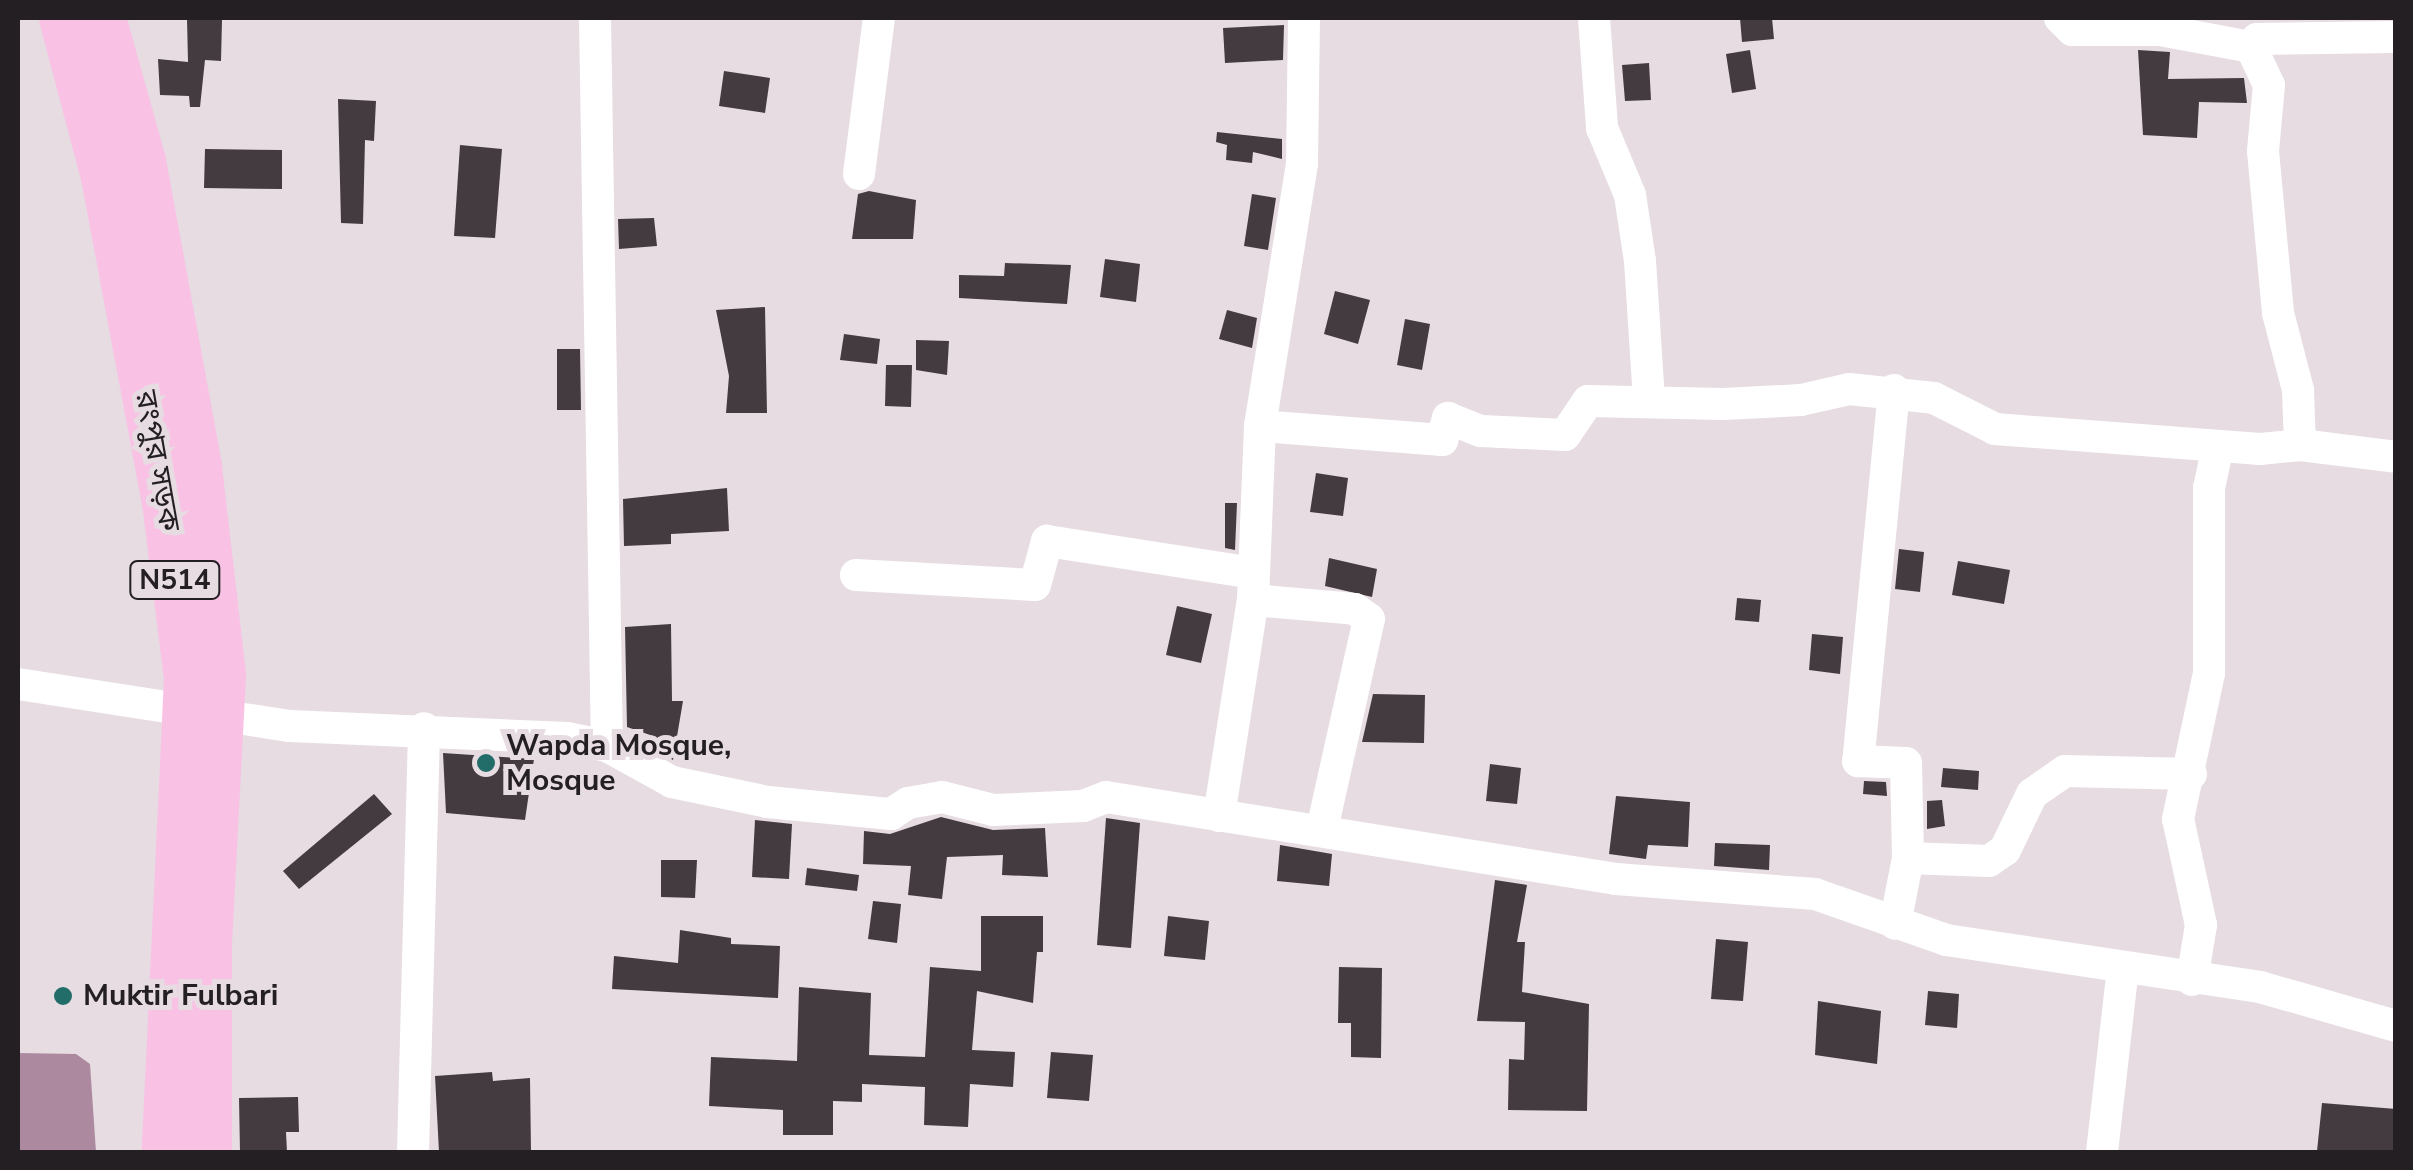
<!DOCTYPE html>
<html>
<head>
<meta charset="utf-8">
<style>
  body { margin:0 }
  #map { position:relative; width:2413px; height:1170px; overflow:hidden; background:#e6dce2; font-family:"Nunito Sans","Noto Sans Bengali",sans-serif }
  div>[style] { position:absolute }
  .water>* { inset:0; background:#ad89a0 }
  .building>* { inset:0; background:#443b40 }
  .minor>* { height:32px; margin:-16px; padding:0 16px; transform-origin:16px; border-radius:16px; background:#fff }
  .highway>* { height:48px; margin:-24px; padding:0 24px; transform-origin:24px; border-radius:24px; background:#f9c2e5 }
  .dots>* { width:28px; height:28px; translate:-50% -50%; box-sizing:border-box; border:5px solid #e6dce2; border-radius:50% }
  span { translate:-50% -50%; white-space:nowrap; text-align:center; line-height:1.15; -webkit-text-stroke:10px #e6dce2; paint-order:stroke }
  .shield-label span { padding:2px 8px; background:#e6dce2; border:2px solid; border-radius:8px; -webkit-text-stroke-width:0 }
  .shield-label { font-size:28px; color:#231f22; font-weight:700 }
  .street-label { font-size:30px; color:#231f22 }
  .poi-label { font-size:30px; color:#231f22; font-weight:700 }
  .left { translate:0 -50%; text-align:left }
  .frame { position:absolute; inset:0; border:20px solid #231f22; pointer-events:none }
</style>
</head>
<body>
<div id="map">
  <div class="water">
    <i style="clip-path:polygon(18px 1053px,76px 1054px,90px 1064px,96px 1152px,18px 1152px)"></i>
  </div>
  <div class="building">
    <i style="clip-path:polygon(1740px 18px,1772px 18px,1774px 39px,1742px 42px)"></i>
    <i style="clip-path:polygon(187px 19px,222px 20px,221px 61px,205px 60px,200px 107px,190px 107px,189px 96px,160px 95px,158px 59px,188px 62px)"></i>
    <i style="clip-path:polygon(1284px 25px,1283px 60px,1225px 63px,1223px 28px)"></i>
    <i style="clip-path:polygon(1750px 50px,1756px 89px,1732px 93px,1726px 54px)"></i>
    <i style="clip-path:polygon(2138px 50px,2170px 52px,2168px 79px,2244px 78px,2247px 103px,2199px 102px,2197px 138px,2143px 135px)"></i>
    <i style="clip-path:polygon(1649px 63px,1651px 100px,1625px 101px,1622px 65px)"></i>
    <i style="clip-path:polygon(724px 71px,770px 78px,765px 113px,719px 106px)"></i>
    <i style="clip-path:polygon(338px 99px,376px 101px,374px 141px,365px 140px,363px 224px,341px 223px)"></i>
    <i style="clip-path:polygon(1217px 132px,1282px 139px,1282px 159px,1253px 152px,1252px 163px,1226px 160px,1227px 145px,1216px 142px)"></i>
    <i style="clip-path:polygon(460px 145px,502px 149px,495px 238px,454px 236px)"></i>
    <i style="clip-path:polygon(205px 149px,282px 150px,282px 189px,204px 188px)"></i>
    <i style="clip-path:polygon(869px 191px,916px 200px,913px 239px,852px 239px,858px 194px)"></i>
    <i style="clip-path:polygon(1252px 194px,1276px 198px,1268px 250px,1244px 246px)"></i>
    <i style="clip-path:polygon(654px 218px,657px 246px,619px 249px,618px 219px)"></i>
    <i style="clip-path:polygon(1105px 259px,1140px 264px,1136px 302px,1100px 297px)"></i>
    <i style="clip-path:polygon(1005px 263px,1071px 265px,1067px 304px,959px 298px,959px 275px,1004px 276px)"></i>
    <i style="clip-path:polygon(1335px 291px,1370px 300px,1358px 344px,1324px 334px)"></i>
    <i style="clip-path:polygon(765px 307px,767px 413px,726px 413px,729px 376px,716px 310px)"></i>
    <i style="clip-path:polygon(1227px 310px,1257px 318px,1252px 348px,1219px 339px)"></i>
    <i style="clip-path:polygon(1405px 319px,1430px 324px,1422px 370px,1397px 365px)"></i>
    <i style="clip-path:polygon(844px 334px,880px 339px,877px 364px,840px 360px)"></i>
    <i style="clip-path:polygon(916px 340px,949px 341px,947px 375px,916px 370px)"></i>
    <i style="clip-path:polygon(557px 349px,580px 349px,581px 410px,557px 410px)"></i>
    <i style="clip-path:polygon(886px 365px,912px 365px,911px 407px,885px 406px)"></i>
    <i style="clip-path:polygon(1316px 473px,1348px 478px,1343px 516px,1310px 512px)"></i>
    <i style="clip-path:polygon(727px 488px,729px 531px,671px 534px,671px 544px,624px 546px,623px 499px)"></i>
    <i style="clip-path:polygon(1225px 503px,1237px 503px,1235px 550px,1225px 548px)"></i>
    <i style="clip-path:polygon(1899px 549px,1924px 552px,1920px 592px,1895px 589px)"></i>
    <i style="clip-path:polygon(1329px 558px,1377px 569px,1372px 597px,1325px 586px)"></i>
    <i style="clip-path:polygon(1958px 561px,2010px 570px,2004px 604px,1952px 595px)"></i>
    <i style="clip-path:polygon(1737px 598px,1761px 600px,1759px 622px,1735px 620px)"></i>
    <i style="clip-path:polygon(1177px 606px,1212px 614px,1201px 663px,1166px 655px)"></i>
    <i style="clip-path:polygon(671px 624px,672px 701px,683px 701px,673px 760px,654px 749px,656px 737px,627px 727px,625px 627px)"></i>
    <i style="clip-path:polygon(1812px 634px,1843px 637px,1840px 674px,1809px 670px)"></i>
    <i style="clip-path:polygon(1373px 694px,1425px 695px,1424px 743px,1362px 742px)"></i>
    <i style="clip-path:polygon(443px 753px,534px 759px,525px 820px,446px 813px)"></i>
    <i style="clip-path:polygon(1490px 764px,1521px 768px,1517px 804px,1486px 801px)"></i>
    <i style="clip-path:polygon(1943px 768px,1979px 771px,1978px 790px,1941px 787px)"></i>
    <i style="clip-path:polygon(1864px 781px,1886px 782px,1887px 796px,1863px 794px)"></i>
    <i style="clip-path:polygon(374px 794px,392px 814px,299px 889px,283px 871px)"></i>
    <i style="clip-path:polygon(1616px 796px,1690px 802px,1688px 847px,1648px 845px,1646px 859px,1609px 854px)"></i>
    <i style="clip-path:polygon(1942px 800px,1945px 826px,1927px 829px,1927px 801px)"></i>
    <i style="clip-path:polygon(941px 817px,993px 830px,1045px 828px,1048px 877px,1002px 875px,1003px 855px,947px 857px,942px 899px,908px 895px,911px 866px,863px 864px,864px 831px,890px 834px)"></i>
    <i style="clip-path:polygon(1106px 818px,1140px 823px,1131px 948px,1097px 945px)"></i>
    <i style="clip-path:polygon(755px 820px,792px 824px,789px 879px,752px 877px)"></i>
    <i style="clip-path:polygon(1715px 843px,1770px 845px,1769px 870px,1714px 866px)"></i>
    <i style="clip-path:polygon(1280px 845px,1332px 854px,1329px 886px,1277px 881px)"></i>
    <i style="clip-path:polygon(661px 860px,697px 860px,695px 898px,661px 897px)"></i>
    <i style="clip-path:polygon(807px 868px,859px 875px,857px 891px,805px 885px)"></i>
    <i style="clip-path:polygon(1495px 880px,1527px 885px,1517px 942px,1525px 942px,1522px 992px,1589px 1004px,1587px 1111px,1508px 1110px,1509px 1059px,1524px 1060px,1525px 1022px,1477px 1021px)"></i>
    <i style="clip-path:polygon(873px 901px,901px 904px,897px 943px,868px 939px)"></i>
    <i style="clip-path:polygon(981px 916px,1043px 916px,1043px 952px,1037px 952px,1033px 1003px,977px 991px,972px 1050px,1015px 1052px,1013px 1087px,970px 1084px,968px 1127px,924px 1125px,925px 1087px,862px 1084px,862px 1102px,833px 1101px,833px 1135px,783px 1135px,783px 1110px,709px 1106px,711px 1057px,797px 1061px,799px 987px,871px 993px,869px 1055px,925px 1057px,930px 967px,981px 971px)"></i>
    <i style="clip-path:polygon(1168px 916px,1209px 921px,1205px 960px,1164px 956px)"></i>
    <i style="clip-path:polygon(680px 930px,731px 938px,731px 944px,780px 946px,778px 998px,612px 989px,614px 956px,678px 963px)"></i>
    <i style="clip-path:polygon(1716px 939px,1748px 942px,1743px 1001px,1711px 999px)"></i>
    <i style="clip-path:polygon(1339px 967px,1382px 968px,1381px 1058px,1351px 1057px,1351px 1023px,1338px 1023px)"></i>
    <i style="clip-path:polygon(1928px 991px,1959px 994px,1957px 1028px,1925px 1025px)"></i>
    <i style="clip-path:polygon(1818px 1001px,1881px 1011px,1877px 1064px,1815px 1055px)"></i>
    <i style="clip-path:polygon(1051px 1052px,1093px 1055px,1089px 1101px,1047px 1098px)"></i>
    <i style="clip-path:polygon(492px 1072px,493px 1081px,530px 1078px,531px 1152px,439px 1152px,435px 1076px)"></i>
    <i style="clip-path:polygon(298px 1097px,299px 1132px,286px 1132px,287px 1152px,240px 1152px,239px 1098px)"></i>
    <i style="clip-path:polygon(2322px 1103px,2396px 1109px,2396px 1152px,2317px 1151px)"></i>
  </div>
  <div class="minor">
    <i style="left:595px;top:18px;width:728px;rotate:89.06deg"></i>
    <i style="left:1594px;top:18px;width:110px;rotate:85.8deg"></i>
    <i style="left:1602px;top:128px;width:73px;rotate:67.3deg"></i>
    <i style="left:1630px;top:195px;width:67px;rotate:81.4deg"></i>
    <i style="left:1640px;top:261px;width:140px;rotate:86.3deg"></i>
    <i style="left:2060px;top:18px;width:17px;rotate:45deg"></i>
    <i style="left:2072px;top:30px;width:88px"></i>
    <i style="left:2160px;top:30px;width:93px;rotate:10.6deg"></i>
    <i style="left:2251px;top:47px;width:42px;rotate:64.7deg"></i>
    <i style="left:2269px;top:85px;width:66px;rotate:95.2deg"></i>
    <i style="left:2263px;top:151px;width:163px;rotate:84.7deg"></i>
    <i style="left:2278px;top:313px;width:80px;rotate:75.4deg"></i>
    <i style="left:2298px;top:390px;width:55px;rotate:87.9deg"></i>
    <i style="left:2300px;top:445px;width:97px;rotate:7.1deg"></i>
    <i style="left:2251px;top:47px;width:10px;rotate:-53deg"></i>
    <i style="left:2257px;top:39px;width:139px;rotate:-0.8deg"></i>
    <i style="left:859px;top:174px;width:157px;rotate:-82.7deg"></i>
    <i style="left:1894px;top:390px;width:373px;rotate:95.5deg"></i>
    <i style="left:1858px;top:761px;width:48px;rotate:2.4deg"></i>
    <i style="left:1906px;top:763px;width:95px;rotate:88.8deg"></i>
    <i style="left:1908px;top:858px;width:67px;rotate:101.1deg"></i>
    <i style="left:1260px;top:426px;width:266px;rotate:-80.9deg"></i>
    <i style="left:1302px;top:163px;width:145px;rotate:-89.2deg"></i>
    <i style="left:856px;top:575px;width:179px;rotate:3.2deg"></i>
    <i style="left:1035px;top:585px;width:46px;rotate:-74.7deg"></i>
    <i style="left:1047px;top:541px;width:209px;rotate:8.8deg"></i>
    <i style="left:1253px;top:600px;width:102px;rotate:5deg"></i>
    <i style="left:1355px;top:609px;width:17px;rotate:36deg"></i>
    <i style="left:1369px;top:619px;width:215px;rotate:102.6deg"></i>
    <i style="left:18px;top:684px;width:275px;rotate:8.8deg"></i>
    <i style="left:290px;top:726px;width:277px;rotate:2.5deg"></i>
    <i style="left:567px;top:738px;width:41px;rotate:11.3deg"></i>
    <i style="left:607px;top:746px;width:74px;rotate:29deg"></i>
    <i style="left:672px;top:782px;width:98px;rotate:11.8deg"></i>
    <i style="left:768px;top:802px;width:124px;rotate:5.6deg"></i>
    <i style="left:891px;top:814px;width:20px;rotate:-33deg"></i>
    <i style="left:908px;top:803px;width:35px;rotate:-10deg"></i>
    <i style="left:942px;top:797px;width:53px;rotate:14.3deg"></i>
    <i style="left:993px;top:810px;width:90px;rotate:-2.5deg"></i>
    <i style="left:1083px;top:806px;width:25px;rotate:-21deg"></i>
    <i style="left:1106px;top:797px;width:517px;rotate:9.13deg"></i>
    <i style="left:1616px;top:879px;width:200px;rotate:4.3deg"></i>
    <i style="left:1815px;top:894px;width:139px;rotate:19.3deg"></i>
    <i style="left:1946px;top:940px;width:317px;rotate:8.5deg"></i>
    <i style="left:2260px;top:987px;width:141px;rotate:16deg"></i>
    <i style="left:1219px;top:816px;width:219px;rotate:-81.1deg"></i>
    <i style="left:1253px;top:600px;width:174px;rotate:-87.7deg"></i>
    <i style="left:1260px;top:426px;width:183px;rotate:4.4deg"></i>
    <i style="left:1442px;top:440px;width:23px;rotate:-75deg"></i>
    <i style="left:1448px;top:418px;width:35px;rotate:22deg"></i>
    <i style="left:1481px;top:431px;width:84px;rotate:2.7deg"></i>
    <i style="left:1565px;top:435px;width:41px;rotate:-55.9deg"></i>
    <i style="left:1588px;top:401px;width:135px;rotate:1.3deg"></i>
    <i style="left:1723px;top:404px;width:78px;rotate:-2.9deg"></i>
    <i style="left:1801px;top:400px;width:49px;rotate:-12.9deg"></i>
    <i style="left:1849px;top:389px;width:85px;rotate:6deg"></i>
    <i style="left:1934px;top:398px;width:68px;rotate:26.9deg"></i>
    <i style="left:1995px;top:429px;width:266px;rotate:4.3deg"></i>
    <i style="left:2260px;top:449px;width:40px;rotate:-5.7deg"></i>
    <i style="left:1908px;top:858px;width:81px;rotate:2.1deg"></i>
    <i style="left:1989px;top:861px;width:19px;rotate:-35deg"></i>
    <i style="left:2005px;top:850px;width:62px;rotate:-64.3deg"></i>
    <i style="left:2032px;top:794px;width:40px;rotate:-34.9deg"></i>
    <i style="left:2065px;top:771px;width:126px;rotate:1.4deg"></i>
    <i style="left:2192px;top:980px;width:56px;rotate:-80.7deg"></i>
    <i style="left:2201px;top:925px;width:108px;rotate:-102.2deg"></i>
    <i style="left:2178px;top:819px;width:149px;rotate:-78deg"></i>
    <i style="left:2209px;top:673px;width:185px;rotate:-90deg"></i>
    <i style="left:2209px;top:488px;width:43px;rotate:-77.9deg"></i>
    <i style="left:413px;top:1152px;width:424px;rotate:-88.5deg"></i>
    <i style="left:2102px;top:1152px;width:184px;rotate:-83.5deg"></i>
  </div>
  <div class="highway">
    <i style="left:63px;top:18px;width:164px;rotate:75.2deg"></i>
    <i style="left:105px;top:177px;width:331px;rotate:79.4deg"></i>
    <i style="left:166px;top:502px;width:177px;rotate:82.9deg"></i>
    <i style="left:188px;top:678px;width:475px;rotate:92.7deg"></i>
    <i style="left:102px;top:18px;width:148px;rotate:74.4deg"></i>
    <i style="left:142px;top:161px;width:311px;rotate:79.6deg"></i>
    <i style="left:198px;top:467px;width:210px;rotate:83.4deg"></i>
    <i style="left:222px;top:676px;width:269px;rotate:93deg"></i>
    <i style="left:208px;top:945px;width:207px;rotate:90deg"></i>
  </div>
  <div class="dots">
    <i style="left:486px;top:763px;background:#226d69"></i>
    <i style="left:63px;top:996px;background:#226d69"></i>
  </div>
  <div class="shield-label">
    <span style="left:175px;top:580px">N514</span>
  </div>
  <div class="street-label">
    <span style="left:157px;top:461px;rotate:80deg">রংপুর সড়ক</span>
  </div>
  <div class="poi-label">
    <span class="left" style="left:506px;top:763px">Wapda Mosque,<br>Mosque</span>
    <span class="left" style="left:83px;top:996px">Muktir Fulbari</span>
  </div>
  <div class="frame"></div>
</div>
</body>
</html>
